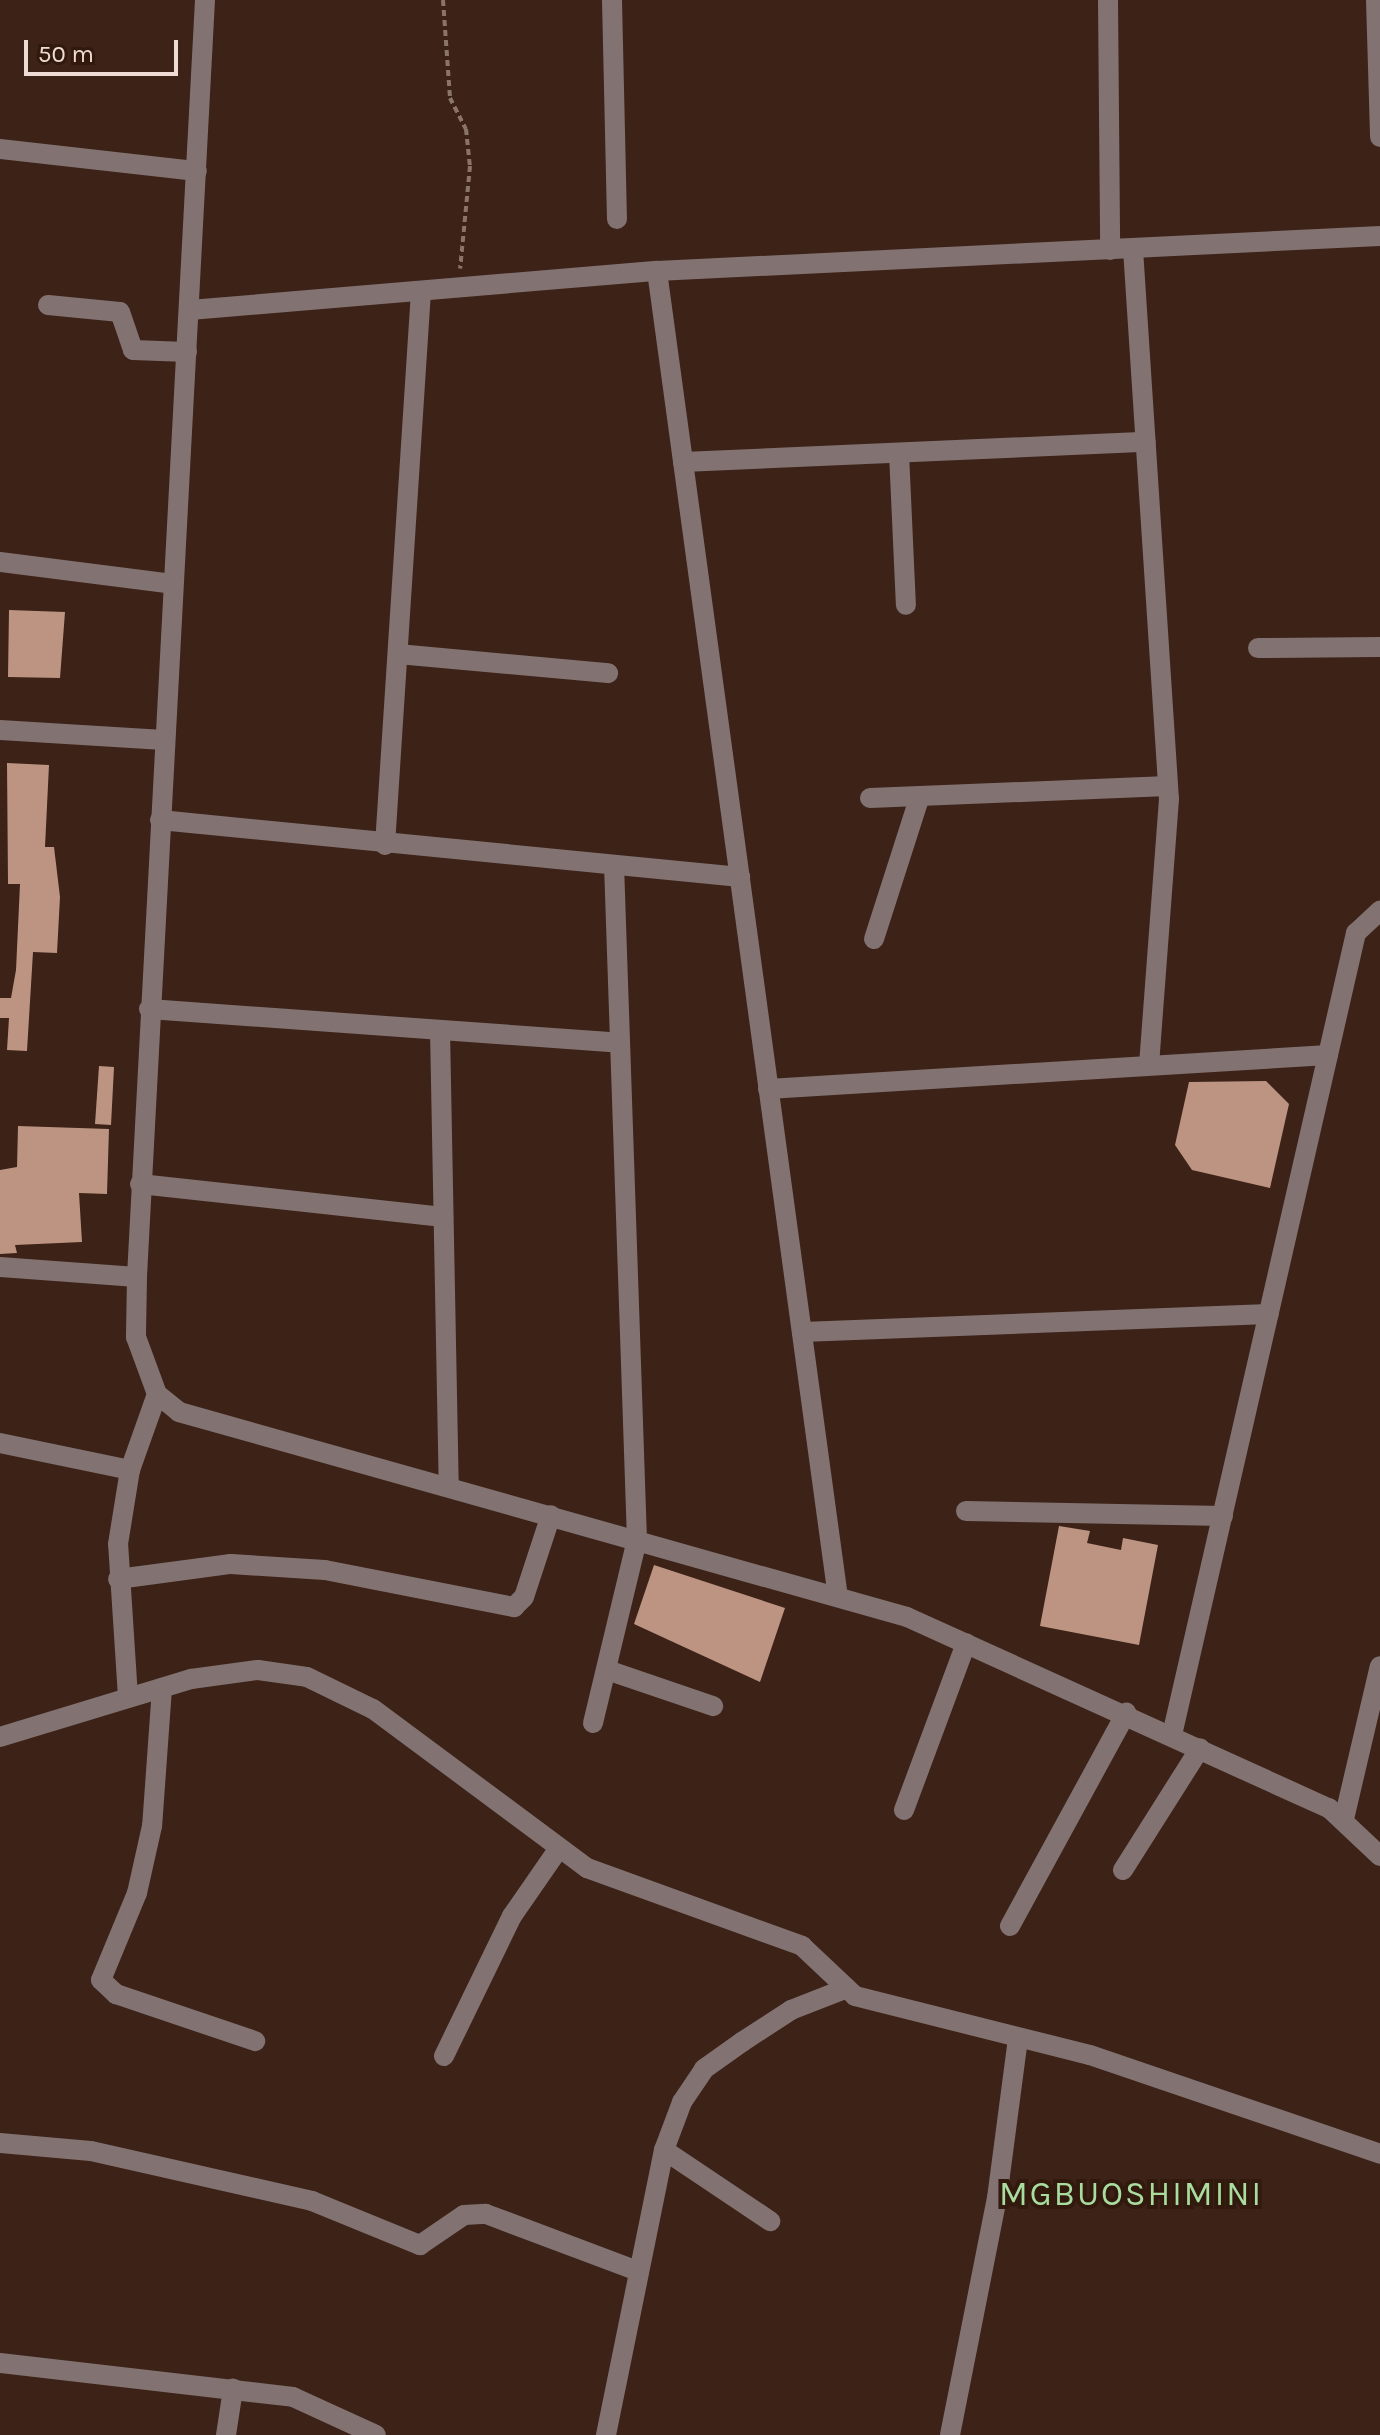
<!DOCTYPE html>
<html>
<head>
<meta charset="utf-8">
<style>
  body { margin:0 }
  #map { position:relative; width:1380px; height:2435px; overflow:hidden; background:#3c2217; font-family:Karla,sans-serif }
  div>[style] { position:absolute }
  .building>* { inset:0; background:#bd9482 }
  .path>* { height:4px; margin-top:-2px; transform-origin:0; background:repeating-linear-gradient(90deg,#8b756b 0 6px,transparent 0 10px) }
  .minor>* { height:20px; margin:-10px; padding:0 10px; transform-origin:10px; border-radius:10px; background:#827272 }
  span { translate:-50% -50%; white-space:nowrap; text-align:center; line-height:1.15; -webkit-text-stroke:8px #32190d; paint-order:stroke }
  .quarter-label { font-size:34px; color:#a8dd9f; letter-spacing:2px }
  .scale { position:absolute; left:24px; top:40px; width:154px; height:36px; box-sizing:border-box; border:4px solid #eedcd4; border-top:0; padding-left:10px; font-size:24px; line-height:28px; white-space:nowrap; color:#eedcd4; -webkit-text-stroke:6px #32190d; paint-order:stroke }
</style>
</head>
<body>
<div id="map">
  <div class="building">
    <i style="clip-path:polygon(9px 610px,65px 612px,60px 678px,8px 677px)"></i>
    <i style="clip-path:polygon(7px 763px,49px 765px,45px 847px,54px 847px,60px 897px,57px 953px,33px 952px,27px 1051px,7px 1050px,9px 1018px,0 1018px,0 998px,11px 998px,16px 970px,20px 884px,8px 884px)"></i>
    <i style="clip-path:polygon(99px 1066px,114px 1067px,111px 1125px,95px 1124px)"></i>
    <i style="clip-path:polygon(1266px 1081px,1289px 1104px,1270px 1188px,1192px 1170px,1175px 1145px,1189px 1082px)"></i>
    <i style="clip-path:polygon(18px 1126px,109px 1129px,107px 1194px,79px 1193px,82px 1242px,15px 1245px,17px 1253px,0 1254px,0 1170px,17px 1167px)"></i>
    <i style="clip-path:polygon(1059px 1526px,1090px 1531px,1087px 1543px,1121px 1550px,1123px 1538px,1158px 1545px,1139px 1645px,1040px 1626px)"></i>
    <i style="clip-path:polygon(654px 1565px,785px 1608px,760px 1682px,634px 1624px)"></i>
  </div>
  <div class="path">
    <i style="left:443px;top:0;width:98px;rotate:85.9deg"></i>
    <i style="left:450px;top:98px;width:35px;rotate:63deg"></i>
    <i style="left:466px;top:129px;width:37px;rotate:84deg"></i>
    <i style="left:470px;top:166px;width:103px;rotate:95.5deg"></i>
  </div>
  <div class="minor">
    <i style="left:205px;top:0;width:1279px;rotate:93.05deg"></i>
    <i style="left:137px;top:1277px;width:60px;rotate:91deg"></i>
    <i style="left:136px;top:1337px;width:61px;rotate:69.8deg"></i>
    <i style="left:157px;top:1394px;width:28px;rotate:39deg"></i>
    <i style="left:179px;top:1412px;width:756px;rotate:15.73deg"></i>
    <i style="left:907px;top:1617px;width:463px;rotate:24.4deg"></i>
    <i style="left:1329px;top:1808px;width:70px;rotate:43.3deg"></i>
    <i style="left:612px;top:0;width:219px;rotate:88.7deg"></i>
    <i style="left:1108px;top:0;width:250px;rotate:89.5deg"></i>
    <i style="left:1376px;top:0;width:137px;rotate:88.3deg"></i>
    <i style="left:0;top:149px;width:198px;rotate:6.4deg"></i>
    <i style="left:1133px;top:249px;width:551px;rotate:86.26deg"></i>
    <i style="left:1169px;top:799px;width:267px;rotate:94.3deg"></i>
    <i style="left:657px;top:271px;width:1338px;rotate:82.23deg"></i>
    <i style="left:48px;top:305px;width:72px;rotate:5.6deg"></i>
    <i style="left:120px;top:312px;width:40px;rotate:71.1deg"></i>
    <i style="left:133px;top:350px;width:54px;rotate:2.1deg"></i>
    <i style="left:190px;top:310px;width:469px;rotate:-4.8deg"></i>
    <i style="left:657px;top:271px;width:724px;rotate:-2.77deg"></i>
    <i style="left:899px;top:453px;width:152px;rotate:87.4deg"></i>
    <i style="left:683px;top:462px;width:463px;rotate:-2.5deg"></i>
    <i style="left:0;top:562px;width:174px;rotate:7.2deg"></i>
    <i style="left:1258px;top:648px;width:122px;rotate:-0.5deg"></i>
    <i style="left:398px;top:654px;width:211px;rotate:5.2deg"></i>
    <i style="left:0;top:730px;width:164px;rotate:3.5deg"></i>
    <i style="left:870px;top:798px;width:298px;rotate:-2.3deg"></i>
    <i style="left:160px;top:820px;width:583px;rotate:5.61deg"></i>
    <i style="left:385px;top:845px;width:555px;rotate:-86.28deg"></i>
    <i style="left:874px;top:939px;width:150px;rotate:-72.2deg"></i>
    <i style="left:149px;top:1009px;width:472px;rotate:4.1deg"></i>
    <i style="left:440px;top:1030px;width:457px;rotate:88.9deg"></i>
    <i style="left:768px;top:1089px;width:561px;rotate:-3.47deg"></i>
    <i style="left:140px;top:1184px;width:305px;rotate:6.2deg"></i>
    <i style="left:0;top:1267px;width:137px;rotate:4.2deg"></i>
    <i style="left:802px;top:1332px;width:467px;rotate:-2.2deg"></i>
    <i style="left:0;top:1443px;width:133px;rotate:11.7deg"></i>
    <i style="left:966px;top:1511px;width:257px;rotate:1.1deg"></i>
    <i style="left:118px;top:1579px;width:114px;rotate:-7.6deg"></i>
    <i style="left:231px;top:1564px;width:94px;rotate:3.7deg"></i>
    <i style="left:325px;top:1570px;width:193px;rotate:11.1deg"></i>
    <i style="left:514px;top:1607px;width:14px;rotate:-45deg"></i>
    <i style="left:524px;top:1597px;width:86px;rotate:-71.8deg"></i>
    <i style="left:610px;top:1671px;width:109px;rotate:18.8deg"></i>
    <i style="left:162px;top:1688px;width:138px;rotate:94.1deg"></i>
    <i style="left:152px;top:1826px;width:69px;rotate:102.6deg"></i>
    <i style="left:137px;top:1893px;width:94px;rotate:112.5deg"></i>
    <i style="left:101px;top:1980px;width:21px;rotate:43deg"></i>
    <i style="left:116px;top:1994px;width:147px;rotate:18.7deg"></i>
    <i style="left:128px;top:1697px;width:153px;rotate:-93.7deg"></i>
    <i style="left:118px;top:1544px;width:75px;rotate:-80.8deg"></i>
    <i style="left:130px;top:1470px;width:81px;rotate:-70.4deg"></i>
    <i style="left:593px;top:1723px;width:188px;rotate:-76.5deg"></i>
    <i style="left:637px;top:1540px;width:674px;rotate:-91.95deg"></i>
    <i style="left:1172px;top:1735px;width:823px;rotate:-77.08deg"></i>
    <i style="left:1356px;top:933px;width:33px;rotate:-43deg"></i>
    <i style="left:0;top:1737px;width:200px;rotate:-16.9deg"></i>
    <i style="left:191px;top:1679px;width:68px;rotate:-7.7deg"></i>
    <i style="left:258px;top:1670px;width:49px;rotate:8.1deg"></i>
    <i style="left:307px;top:1677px;width:73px;rotate:25.9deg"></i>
    <i style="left:373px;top:1709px;width:267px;rotate:36.6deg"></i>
    <i style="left:587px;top:1868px;width:229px;rotate:19.9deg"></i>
    <i style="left:802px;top:1946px;width:73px;rotate:43.3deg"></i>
    <i style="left:855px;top:1996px;width:242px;rotate:14.1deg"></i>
    <i style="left:1090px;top:2055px;width:306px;rotate:18.8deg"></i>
    <i style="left:904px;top:1810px;width:178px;rotate:-69.6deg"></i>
    <i style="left:1344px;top:1819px;width:157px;rotate:-76.8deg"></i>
    <i style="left:1123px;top:1870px;width:144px;rotate:-57.7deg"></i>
    <i style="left:1010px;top:1926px;width:243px;rotate:-61.4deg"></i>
    <i style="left:444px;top:2056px;width:156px;rotate:-64.1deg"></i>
    <i style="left:512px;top:1916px;width:83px;rotate:-55.3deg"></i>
    <i style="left:0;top:2143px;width:91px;rotate:5deg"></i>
    <i style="left:91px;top:2151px;width:227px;rotate:12.7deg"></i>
    <i style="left:312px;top:2201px;width:117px;rotate:22.2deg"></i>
    <i style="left:420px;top:2245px;width:53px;rotate:-34.3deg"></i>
    <i style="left:464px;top:2215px;width:22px;rotate:-3deg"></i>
    <i style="left:486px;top:2214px;width:162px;rotate:20.6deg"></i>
    <i style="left:664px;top:2150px;width:128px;rotate:33.8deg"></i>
    <i style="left:0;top:2363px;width:295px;rotate:6.6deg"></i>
    <i style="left:293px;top:2397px;width:91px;rotate:24.6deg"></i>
    <i style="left:226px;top:2435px;width:47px;rotate:-81.3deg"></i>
    <i style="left:606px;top:2435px;width:291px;rotate:-78.5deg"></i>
    <i style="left:664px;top:2150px;width:51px;rotate:-69.4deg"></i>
    <i style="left:682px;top:2102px;width:40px;rotate:-56deg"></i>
    <i style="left:704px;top:2069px;width:47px;rotate:-35.4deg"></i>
    <i style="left:742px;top:2042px;width:59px;rotate:-33.1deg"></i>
    <i style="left:791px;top:2010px;width:60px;rotate:-21.4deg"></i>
    <i style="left:950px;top:2435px;width:242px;rotate:-78.8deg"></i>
    <i style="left:997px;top:2198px;width:161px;rotate:-82.5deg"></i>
  </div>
  <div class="quarter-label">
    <span style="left:1131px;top:2195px">MGBUOSHIMINI</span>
  </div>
  <div class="scale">50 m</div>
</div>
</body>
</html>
